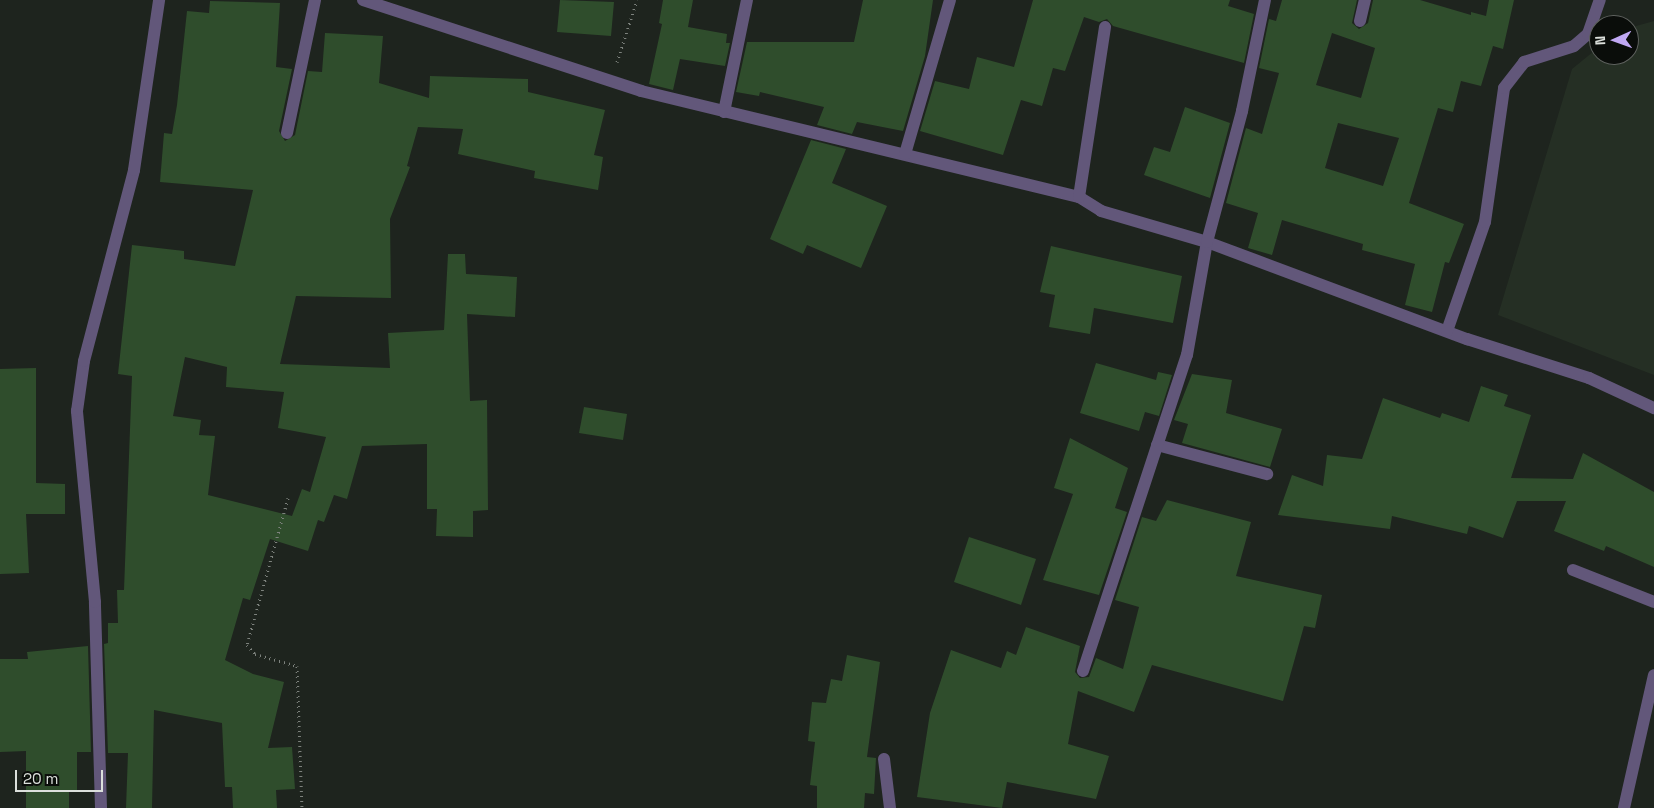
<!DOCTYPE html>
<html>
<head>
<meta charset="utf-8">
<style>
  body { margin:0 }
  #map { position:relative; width:1654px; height:808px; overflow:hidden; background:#1e241e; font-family:"Space Grotesk",sans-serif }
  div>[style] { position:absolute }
  .built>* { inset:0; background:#252f24 }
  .building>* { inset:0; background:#2f4d2c }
  .path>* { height:3px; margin-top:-1.5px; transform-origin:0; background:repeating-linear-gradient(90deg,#7d827d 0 1px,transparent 0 5px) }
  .street>* { height:12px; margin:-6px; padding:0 6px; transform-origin:6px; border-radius:6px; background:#62577a }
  span { translate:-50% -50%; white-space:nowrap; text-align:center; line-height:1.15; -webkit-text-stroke:4px #0a0d0a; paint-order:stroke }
  .north { position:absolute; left:1589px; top:15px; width:50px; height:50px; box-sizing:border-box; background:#0a0d0a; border:1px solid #5e615e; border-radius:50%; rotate:268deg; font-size:14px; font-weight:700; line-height:20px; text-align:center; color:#dce0dc }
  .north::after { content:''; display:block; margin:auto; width:18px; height:22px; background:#c0a8f3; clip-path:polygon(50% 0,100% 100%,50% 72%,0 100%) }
  .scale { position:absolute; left:15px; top:770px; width:88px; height:22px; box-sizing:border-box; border:2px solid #dce0dc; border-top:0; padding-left:6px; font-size:15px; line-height:18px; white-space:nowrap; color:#dce0dc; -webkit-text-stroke:4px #0a0d0a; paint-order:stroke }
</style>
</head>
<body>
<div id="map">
  <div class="built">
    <i style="clip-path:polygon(1654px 21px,1654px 375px,1498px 315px,1572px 69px,1599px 47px,1599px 55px,1629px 55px,1629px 28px)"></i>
  </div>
  <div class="building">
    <i style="clip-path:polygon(560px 0,614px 2px,611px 36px,557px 32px)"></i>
    <i style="clip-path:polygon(663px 0,693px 0,688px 27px,727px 34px,726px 43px,730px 43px,725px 66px,680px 59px,673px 90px,649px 84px,662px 24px,659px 23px)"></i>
    <i style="clip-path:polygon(863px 0,933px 0,925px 56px,903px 131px,857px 122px,852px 134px,817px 125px,824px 107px,760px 92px,759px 96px,736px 92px,747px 42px,854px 42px)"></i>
    <i style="clip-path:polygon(1033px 0,1230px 0,1228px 6px,1254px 14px,1244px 63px,1113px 26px,1107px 19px,1099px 22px,1084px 17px,1065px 71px,1053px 68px,1042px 106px,1021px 100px,1003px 155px,920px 131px,935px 81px,969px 89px,977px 57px,1014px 67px)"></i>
    <i style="clip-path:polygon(evenodd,1282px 0,1357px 0,1352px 23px,1359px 29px,1368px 23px,1373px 0,1420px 0,1471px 15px,1471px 12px,1486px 16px,1489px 0,1514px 0,1503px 49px,1493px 46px,1481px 86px,1461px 81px,1453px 112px,1438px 108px,1409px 203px,1464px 224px,1449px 263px,1445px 262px,1432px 312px,1405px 305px,1415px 264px,1362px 250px,1363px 244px,1282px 220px,1272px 255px,1248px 248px,1258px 213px,1226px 203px,1246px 128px,1262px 134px,1279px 73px,1259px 68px,1269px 19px,1276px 21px,1282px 0,1332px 33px,1375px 48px,1361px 98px,1316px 85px,1332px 33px,1282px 0,1338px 123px,1399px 138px,1383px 186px,1325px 168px,1338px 123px)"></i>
    <i style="clip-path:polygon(evenodd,210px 1px,280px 3px,276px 67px,292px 69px,279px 131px,285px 141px,295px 135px,308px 71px,322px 72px,325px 33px,383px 36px,379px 83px,429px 98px,430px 76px,528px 79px,528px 92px,605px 110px,594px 155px,603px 157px,598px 190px,534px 178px,535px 171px,458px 154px,463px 129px,418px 127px,407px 166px,410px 167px,390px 219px,391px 298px,296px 296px,280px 364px,390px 368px,388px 333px,444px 330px,448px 254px,465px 254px,466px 274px,517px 277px,515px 317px,467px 314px,470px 401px,487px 400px,488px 510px,473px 511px,473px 537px,436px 536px,437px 509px,427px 509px,427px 444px,362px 446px,347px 499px,334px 495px,324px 522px,318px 520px,308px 551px,270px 539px,250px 600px,243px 598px,225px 660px,253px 674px,284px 682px,268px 748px,292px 747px,295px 789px,276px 790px,277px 808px,233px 808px,232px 787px,225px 787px,222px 723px,154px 710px,152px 808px,126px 808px,128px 753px,108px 753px,104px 644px,108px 643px,108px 623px,118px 623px,117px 590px,124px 590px,132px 376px,118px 374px,132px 245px,184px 251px,184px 259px,235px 266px,253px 190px,160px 182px,164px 133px,172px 134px,177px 105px,187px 11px,209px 13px,210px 1px,185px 357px,227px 367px,226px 387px,284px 392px,278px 428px,326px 437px,310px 492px,302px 489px,292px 516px,208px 495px,215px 436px,199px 435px,201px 420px,173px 416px,185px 357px)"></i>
    <i style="clip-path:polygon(1185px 107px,1230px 123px,1210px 198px,1144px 175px,1154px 147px,1170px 152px)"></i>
    <i style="clip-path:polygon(811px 140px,846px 149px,832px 183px,887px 206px,861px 268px,807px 245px,803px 254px,770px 239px)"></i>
    <i style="clip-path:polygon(1051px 246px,1182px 276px,1173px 323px,1094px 308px,1090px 334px,1049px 327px,1055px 295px,1040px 292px)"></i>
    <i style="clip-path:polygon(1096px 363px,1156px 380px,1158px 372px,1172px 375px,1159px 416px,1145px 412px,1139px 431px,1080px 413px)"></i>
    <i style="clip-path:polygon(36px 368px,36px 483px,65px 484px,65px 514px,26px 514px,29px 573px,0 574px,0 369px)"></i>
    <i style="clip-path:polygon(1192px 374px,1232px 380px,1226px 413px,1282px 429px,1270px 467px,1182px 443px,1188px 424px,1174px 420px)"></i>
    <i style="clip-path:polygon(1481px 386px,1508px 395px,1504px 406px,1531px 415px,1511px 478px,1573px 479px,1583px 453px,1654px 492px,1654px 567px,1606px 546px,1604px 551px,1554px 531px,1566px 501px,1517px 501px,1503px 538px,1469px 526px,1467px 534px,1392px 516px,1390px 529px,1278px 515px,1292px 475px,1323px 486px,1327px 455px,1362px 459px,1383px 398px,1440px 418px,1442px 413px,1469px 422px)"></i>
    <i style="clip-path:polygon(584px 407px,627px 414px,623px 440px,579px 433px)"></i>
    <i style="clip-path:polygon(1070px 438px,1128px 468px,1115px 508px,1127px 512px,1099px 595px,1043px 580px,1073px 494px,1054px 488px)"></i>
    <i style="clip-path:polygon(1167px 500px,1251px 522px,1236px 576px,1322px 595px,1315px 628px,1304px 626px,1283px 701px,1152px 665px,1134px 712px,1078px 691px,1068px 744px,1109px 756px,1096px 799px,1007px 782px,1002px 808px,917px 797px,930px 713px,951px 650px,1001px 668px,1007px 651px,1016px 655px,1026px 627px,1080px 646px,1075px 672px,1080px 678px,1089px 677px,1096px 658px,1123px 669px,1139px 607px,1115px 600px,1142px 517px,1156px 521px)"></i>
    <i style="clip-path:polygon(969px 537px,1036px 559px,1021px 605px,954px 582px)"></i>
    <i style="clip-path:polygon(88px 646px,91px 752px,77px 752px,77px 791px,69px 791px,69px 808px,26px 808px,26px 751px,0 752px,0 659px,28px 659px,27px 652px)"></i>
    <i style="clip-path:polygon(847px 655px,880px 662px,867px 757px,876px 758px,874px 794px,865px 793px,864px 808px,817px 808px,817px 786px,810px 785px,815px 742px,808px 741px,812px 702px,826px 703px,831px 679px,842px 681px)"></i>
  </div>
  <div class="path">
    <i style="left:617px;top:62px;width:65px;rotate:-72.1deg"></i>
    <i style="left:288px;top:498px;width:153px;rotate:105.6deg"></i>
    <i style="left:247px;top:645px;width:12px;rotate:48deg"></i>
    <i style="left:255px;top:654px;width:44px;rotate:15.9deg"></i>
    <i style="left:297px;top:666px;width:142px;rotate:88deg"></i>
  </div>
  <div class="street">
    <i style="left:363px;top:0;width:293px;rotate:18.1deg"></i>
    <i style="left:641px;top:91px;width:451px;rotate:13.6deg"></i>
    <i style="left:1079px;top:197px;width:26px;rotate:32deg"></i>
    <i style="left:1101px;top:211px;width:110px;rotate:16.3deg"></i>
    <i style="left:1207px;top:242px;width:278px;rotate:20.5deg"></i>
    <i style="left:1467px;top:339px;width:128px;rotate:17.7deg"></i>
    <i style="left:1589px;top:378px;width:72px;rotate:24.8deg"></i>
    <i style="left:1360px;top:21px;width:22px;rotate:-77deg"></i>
    <i style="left:724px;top:112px;width:114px;rotate:-78.4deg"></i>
    <i style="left:287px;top:133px;width:136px;rotate:-78.1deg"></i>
    <i style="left:905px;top:154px;width:160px;rotate:-73.7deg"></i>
    <i style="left:1079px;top:197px;width:172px;rotate:-81.3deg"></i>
    <i style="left:1447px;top:331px;width:115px;rotate:-70.8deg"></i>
    <i style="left:1485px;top:222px;width:135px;rotate:-81.9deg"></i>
    <i style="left:1504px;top:88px;width:33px;rotate:-52deg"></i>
    <i style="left:1524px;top:62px;width:52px;rotate:-17.7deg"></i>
    <i style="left:1574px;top:46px;width:18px;rotate:-41deg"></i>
    <i style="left:1588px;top:34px;width:36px;rotate:-71deg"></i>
    <i style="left:1157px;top:445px;width:114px;rotate:14.8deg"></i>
    <i style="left:1573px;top:570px;width:87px;rotate:21.6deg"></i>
    <i style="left:1083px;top:671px;width:333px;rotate:-71.8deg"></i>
    <i style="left:1187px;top:355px;width:115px;rotate:-80deg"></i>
    <i style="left:1207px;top:242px;width:136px;rotate:-75deg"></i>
    <i style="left:1242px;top:111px;width:113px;rotate:-78.3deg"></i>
    <i style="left:884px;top:759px;width:49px;rotate:83deg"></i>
    <i style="left:101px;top:808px;width:206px;rotate:-91.7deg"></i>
    <i style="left:95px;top:602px;width:192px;rotate:-95.4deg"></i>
    <i style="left:77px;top:411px;width:50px;rotate:-82deg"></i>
    <i style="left:84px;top:361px;width:197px;rotate:-75.3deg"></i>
    <i style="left:134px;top:170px;width:172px;rotate:-81.6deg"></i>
    <i style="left:1624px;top:808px;width:136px;rotate:-77.3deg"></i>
  </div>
  <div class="north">N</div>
  <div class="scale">20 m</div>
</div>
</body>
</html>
